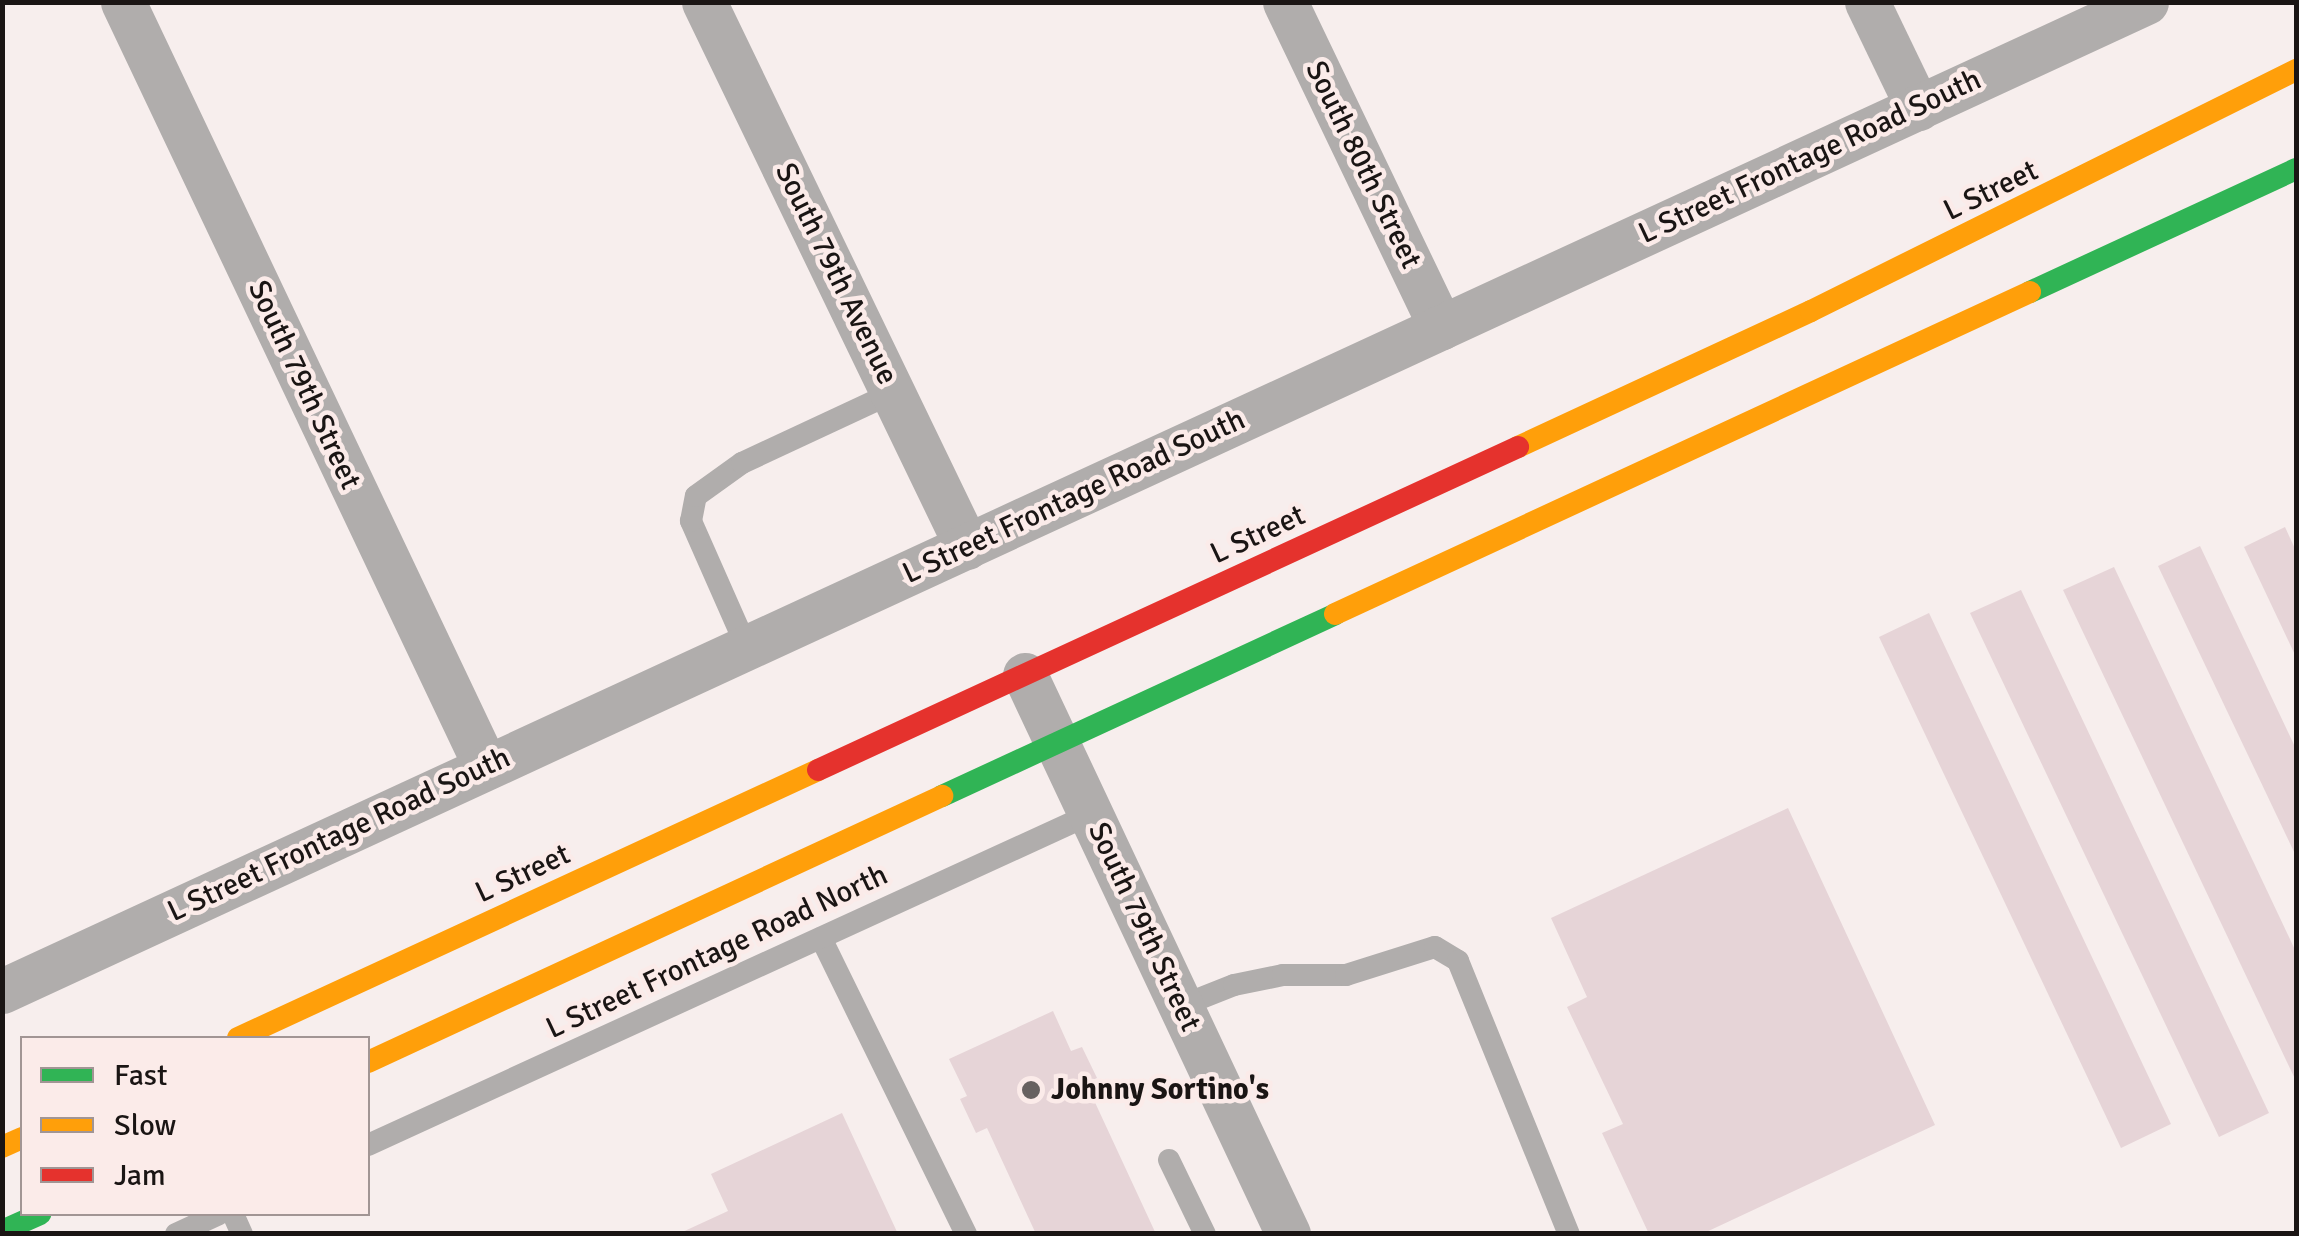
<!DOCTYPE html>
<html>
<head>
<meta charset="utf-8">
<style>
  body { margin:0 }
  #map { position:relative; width:2299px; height:1236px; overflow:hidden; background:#f7eeed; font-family:Signika,sans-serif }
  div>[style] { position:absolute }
  .building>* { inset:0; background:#e6d4d7 }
  .lane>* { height:22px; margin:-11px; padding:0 11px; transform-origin:11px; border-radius:11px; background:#b0adac }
  .street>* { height:45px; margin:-22.5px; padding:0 22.5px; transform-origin:22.5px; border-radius:22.5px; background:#b0adac }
  .fast>* { height:22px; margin:-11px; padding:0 11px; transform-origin:11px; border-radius:11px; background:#30b455 }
  .slow>* { height:22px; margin:-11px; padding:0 11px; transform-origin:11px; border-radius:11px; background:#ff9f0a }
  .jam>* { height:22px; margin:-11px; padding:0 11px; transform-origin:11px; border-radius:11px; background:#e5322d }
  .dots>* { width:28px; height:28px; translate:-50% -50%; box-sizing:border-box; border:5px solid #fbebe9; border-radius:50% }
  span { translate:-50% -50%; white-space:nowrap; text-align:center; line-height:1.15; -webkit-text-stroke:9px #fbebe9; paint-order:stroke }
  .street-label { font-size:30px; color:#1a1514 }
  .poi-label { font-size:30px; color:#1a1514; font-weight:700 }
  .left { translate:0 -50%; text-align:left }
  .frame { position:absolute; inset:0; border:5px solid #1a1514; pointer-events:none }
  .legend { position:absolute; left:20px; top:1036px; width:350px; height:180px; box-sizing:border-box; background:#fbebe9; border:2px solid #a19594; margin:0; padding:12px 18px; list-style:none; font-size:30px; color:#1a1514 }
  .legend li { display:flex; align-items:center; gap:20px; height:50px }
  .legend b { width:50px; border:2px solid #a19594 }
</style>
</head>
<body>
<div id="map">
  <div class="building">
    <i style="clip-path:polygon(2285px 527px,2296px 551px,2296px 657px,2244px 547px)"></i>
    <i style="clip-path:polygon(2200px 546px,2296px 749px,2296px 856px,2158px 566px)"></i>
    <i style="clip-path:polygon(2114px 567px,2296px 952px,2296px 1081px,2063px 590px)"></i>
    <i style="clip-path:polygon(2021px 590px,2269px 1113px,2219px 1137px,1970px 613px)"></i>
    <i style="clip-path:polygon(1929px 613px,2171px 1124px,2121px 1148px,1879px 637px)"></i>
    <i style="clip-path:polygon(1788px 808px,1935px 1125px,1702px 1234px,1649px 1234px,1602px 1133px,1623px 1124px,1567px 1007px,1587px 997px,1551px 918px)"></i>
    <i style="clip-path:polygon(1053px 1011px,1071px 1051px,1082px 1047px,1097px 1078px,1086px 1083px,1156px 1234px,1036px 1234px,987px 1128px,976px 1133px,960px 1099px,967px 1096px,949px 1059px)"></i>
    <i style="clip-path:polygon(842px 1113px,898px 1234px,678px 1234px,728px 1211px,711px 1174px)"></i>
  </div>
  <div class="lane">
    <i style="left:747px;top:648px;width:139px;rotate:-113.8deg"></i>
    <i style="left:691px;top:521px;width:25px;rotate:-79deg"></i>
    <i style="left:696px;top:496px;width:57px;rotate:-35.7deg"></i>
    <i style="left:742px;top:463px;width:168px;rotate:-25deg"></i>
    <i style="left:821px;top:938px;width:330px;rotate:63.9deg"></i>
    <i style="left:1181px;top:1006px;width:57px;rotate:-21.6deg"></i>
    <i style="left:1234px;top:985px;width:50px;rotate:-11.5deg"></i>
    <i style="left:1283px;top:975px;width:63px"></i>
    <i style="left:1346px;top:975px;width:93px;rotate:-17.5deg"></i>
    <i style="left:1435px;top:947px;width:27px;rotate:31deg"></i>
    <i style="left:1458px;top:961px;width:295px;rotate:67.9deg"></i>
    <i style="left:368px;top:1145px;width:795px;rotate:-24.6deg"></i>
    <i style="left:1169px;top:1160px;width:82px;rotate:64.1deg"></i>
    <i style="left:233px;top:1214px;width:22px;rotate:66deg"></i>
    <i style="left:176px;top:1234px;width:47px;rotate:-24.9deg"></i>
  </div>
  <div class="street">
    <i style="left:123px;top:2px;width:847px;rotate:64.62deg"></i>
    <i style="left:704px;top:2px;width:605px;rotate:64.24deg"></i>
    <i style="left:1285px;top:2px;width:361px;rotate:64.4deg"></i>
    <i style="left:1867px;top:2px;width:118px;rotate:64.3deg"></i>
    <i style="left:1025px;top:675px;width:618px;rotate:64.8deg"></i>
    <i style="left:2px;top:991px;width:2361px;rotate:-24.76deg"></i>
  </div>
  <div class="fast">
    <i style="left:2030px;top:292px;width:293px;rotate:-24.8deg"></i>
    <i style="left:942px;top:796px;width:433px;rotate:-24.8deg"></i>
    <i style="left:2px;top:1231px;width:42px;rotate:-24.1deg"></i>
  </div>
  <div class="slow">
    <i style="left:1518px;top:447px;width:323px;rotate:-24.9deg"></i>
    <i style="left:1811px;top:311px;width:542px;rotate:-26.42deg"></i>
    <i style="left:1335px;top:614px;width:766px;rotate:-24.86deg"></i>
    <i style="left:238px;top:1038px;width:639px;rotate:-24.8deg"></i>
    <i style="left:368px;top:1062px;width:633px;rotate:-24.86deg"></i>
    <i style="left:2px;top:1147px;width:22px;rotate:-24deg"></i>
  </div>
  <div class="jam">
    <i style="left:818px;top:770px;width:771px;rotate:-24.77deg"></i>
  </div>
  <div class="dots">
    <i style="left:1031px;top:1090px;background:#676160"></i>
  </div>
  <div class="street-label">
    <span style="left:1810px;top:157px;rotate:-25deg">L Street Frontage Road South</span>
    <span style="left:1363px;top:165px;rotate:64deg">South 80th Street</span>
    <span style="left:1991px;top:191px;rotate:-26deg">L Street</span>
    <span style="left:836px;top:274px;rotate:64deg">South 79th Avenue</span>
    <span style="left:304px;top:385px;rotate:65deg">South 79th Street</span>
    <span style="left:1074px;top:497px;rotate:-25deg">L Street Frontage Road South</span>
    <span style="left:1258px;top:535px;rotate:-25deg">L Street</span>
    <span style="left:339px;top:835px;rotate:-25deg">L Street Frontage Road South</span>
    <span style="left:523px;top:874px;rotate:-25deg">L Street</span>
    <span style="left:1144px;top:927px;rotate:65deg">South 79th Street</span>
    <span style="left:717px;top:952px;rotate:-25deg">L Street Frontage Road North</span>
  </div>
  <div class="poi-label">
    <span class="left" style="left:1051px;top:1090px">Johnny Sortino's</span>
  </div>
  <div class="frame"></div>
  <ul class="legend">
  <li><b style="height:12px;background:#30b455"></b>Fast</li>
  <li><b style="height:12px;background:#ff9f0a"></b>Slow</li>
  <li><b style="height:12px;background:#e5322d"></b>Jam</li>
  </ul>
</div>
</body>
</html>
